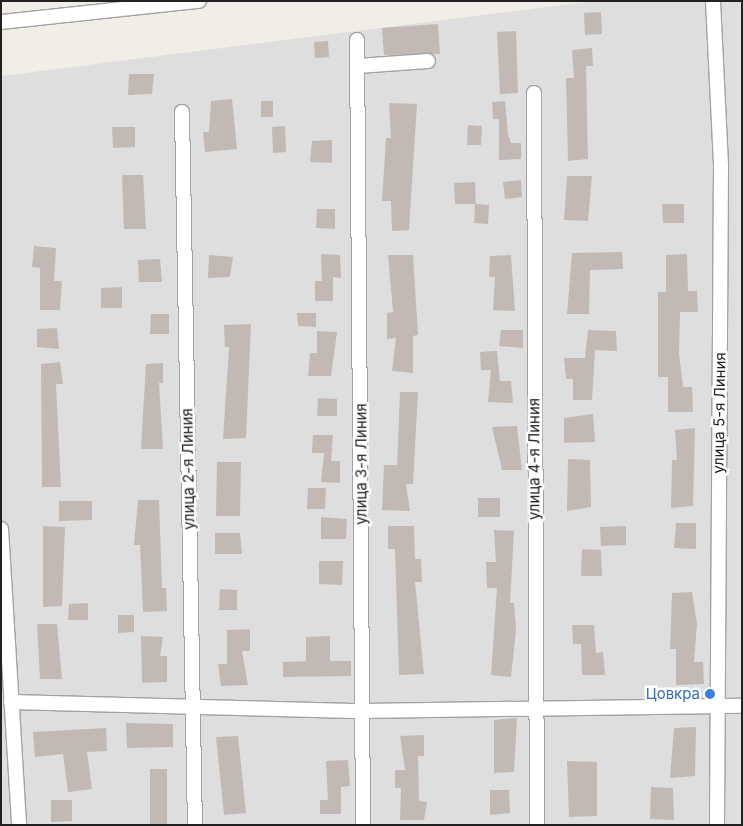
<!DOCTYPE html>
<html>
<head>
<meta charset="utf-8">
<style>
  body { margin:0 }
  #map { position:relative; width:743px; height:826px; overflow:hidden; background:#f1eee8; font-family:Inter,sans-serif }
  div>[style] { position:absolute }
  .residential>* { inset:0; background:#dfdede }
  .building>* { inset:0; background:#c2b9b5 }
  .roads { filter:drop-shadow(1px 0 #a2a2a2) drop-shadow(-1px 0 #a2a2a2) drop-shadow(0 1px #a2a2a2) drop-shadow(0 -1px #a2a2a2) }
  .minor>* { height:14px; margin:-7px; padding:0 7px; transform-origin:7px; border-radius:7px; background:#fff }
  .dots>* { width:14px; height:14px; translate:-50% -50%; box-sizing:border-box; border:2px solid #fff; border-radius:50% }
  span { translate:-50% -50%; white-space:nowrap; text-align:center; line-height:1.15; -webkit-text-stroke:5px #fff; paint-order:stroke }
  .street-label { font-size:15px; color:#212121 }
  .shop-label { font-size:15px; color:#366cbe }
  .right { translate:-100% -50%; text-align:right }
  .frame { position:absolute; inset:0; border:2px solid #212121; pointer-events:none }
</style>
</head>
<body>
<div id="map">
  <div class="residential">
    <i style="clip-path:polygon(594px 1px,742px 1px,742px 825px,1px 825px,1px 76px)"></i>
  </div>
  <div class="building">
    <i style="clip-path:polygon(601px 12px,602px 34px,585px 35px,584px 13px)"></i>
    <i style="clip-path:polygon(438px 24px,440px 54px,384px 55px,382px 28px)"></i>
    <i style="clip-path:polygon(516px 31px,518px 93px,500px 94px,497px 32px)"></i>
    <i style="clip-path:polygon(328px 41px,329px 57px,315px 58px,314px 42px)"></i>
    <i style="clip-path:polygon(592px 48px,593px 66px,586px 66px,588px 159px,568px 161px,566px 78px,574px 78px,572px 50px)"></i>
    <i style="clip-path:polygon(129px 74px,154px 74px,152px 94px,128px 95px)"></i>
    <i style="clip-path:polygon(232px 99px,237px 149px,205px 152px,203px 132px,209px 132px,211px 101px)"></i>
    <i style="clip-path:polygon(261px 101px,273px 101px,273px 117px,261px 117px)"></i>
    <i style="clip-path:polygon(505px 101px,508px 134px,511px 143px,521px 143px,521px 159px,499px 160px,499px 119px,493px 119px,492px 102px)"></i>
    <i style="clip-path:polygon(389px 103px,417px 104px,409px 230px,392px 231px,391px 201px,382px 201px,386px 138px,391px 138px)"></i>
    <i style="clip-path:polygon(468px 125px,482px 126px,481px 145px,467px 145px)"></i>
    <i style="clip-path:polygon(285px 126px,286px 152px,273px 153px,272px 127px)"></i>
    <i style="clip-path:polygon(112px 127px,135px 127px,135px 147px,113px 148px)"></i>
    <i style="clip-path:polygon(332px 140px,332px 163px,310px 162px,312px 141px)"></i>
    <i style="clip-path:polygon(122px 175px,143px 175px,146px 229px,124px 229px)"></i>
    <i style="clip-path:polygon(567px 176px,592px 176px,588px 221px,564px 220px)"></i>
    <i style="clip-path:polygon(521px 180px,522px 197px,505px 199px,503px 182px)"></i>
    <i style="clip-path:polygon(475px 182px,476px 204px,489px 205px,488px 224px,474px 223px,475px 204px,455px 204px,454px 183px)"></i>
    <i style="clip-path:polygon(662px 204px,684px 204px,684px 223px,663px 223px)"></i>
    <i style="clip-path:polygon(317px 209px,335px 209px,335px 229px,316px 228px)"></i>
    <i style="clip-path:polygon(34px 246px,56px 248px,54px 281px,62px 281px,60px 310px,40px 310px,40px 268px,32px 267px)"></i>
    <i style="clip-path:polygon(622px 252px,623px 269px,590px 270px,589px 314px,567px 314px,572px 253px)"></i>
    <i style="clip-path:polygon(321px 254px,340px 255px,341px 278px,333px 277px,333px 301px,315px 301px,315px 281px,322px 281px)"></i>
    <i style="clip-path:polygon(687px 254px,688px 291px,697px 291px,698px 312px,680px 312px,679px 353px,683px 387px,692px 387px,693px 412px,668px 412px,668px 377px,658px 377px,658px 292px,666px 292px,666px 255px)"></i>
    <i style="clip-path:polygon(209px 255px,233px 257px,230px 277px,208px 278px)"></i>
    <i style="clip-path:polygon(388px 255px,413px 255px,418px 335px,413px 336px,413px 373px,392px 371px,396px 338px,387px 339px,387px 313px,393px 312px)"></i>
    <i style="clip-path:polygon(511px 255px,515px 311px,493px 310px,495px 277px,489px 277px,490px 256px)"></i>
    <i style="clip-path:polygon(160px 259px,162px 282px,139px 282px,138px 260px)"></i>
    <i style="clip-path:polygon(122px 287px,122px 308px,101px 308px,101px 288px)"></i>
    <i style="clip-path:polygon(297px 313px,316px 313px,316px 327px,298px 326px)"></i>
    <i style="clip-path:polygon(151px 314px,169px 314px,169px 334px,150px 334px)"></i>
    <i style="clip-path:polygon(251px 324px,246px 438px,223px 439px,229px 347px,225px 347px,224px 325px)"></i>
    <i style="clip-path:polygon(57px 328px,59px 349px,37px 347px,37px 329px)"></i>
    <i style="clip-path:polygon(501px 330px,523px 330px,523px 348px,499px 346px)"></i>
    <i style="clip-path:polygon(588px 330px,616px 331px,617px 351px,595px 350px,592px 400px,573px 400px,573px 379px,566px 379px,564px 358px,585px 358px)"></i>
    <i style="clip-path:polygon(317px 331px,337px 332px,331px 376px,308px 376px,310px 353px,317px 353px)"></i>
    <i style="clip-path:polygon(494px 351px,497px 351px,500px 381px,511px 381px,513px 403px,488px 402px,491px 370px,481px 370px,480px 352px)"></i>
    <i style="clip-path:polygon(60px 362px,63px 384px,56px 384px,61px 487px,42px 487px,41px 364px)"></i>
    <i style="clip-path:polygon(163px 363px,163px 383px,159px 383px,163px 449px,141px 449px,146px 364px)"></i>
    <i style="clip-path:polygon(400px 392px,418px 392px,413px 484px,406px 484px,410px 511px,382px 510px,384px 465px,397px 465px)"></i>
    <i style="clip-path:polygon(318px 398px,337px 399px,337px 416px,317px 416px)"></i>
    <i style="clip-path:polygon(593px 414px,595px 442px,564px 443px,564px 418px)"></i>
    <i style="clip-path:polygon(517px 426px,522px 470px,502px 470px,492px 427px)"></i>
    <i style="clip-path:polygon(695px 428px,693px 506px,671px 508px,672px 460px,677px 460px,675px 430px)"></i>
    <i style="clip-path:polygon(313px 435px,333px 435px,331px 461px,340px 461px,340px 483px,321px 482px,324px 453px,312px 453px)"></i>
    <i style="clip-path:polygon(568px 459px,590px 460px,591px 507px,567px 511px)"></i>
    <i style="clip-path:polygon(217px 462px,241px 462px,240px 516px,216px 516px)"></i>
    <i style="clip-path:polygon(308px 488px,326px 488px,325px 509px,307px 509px)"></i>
    <i style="clip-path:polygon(478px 498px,500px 498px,500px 517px,478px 517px)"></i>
    <i style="clip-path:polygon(138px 500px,159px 500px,162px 588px,166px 588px,167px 611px,143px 612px,140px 545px,134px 545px)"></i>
    <i style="clip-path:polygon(59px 501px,92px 501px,92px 520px,59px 521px)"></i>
    <i style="clip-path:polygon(321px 517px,347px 519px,346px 539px,321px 539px)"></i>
    <i style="clip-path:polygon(676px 523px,696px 523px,696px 549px,674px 548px)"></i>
    <i style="clip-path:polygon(43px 526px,65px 527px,62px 606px,43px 607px)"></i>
    <i style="clip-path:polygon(388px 526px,414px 526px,415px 559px,421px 559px,422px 582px,415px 582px,424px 674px,399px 675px,395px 549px,388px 549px)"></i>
    <i style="clip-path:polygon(626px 526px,626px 545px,601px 546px,600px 527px)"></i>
    <i style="clip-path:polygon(494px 530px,514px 531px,510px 603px,514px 603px,516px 630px,511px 677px,491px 675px,497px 588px,487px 588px,486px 562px,496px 562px)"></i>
    <i style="clip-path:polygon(215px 533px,240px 533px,242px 554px,215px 554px)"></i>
    <i style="clip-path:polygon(582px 549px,601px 550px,602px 576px,581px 576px)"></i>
    <i style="clip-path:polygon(319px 561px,343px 561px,342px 585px,319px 584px)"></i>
    <i style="clip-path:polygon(220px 589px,237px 590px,237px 610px,219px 610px)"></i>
    <i style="clip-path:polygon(692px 592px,697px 624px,694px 662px,703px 662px,704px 684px,676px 685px,676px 649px,670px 649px,672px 593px)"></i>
    <i style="clip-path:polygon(88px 603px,88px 620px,68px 620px,69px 604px)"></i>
    <i style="clip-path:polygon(118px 615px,134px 615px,134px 632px,118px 633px)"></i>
    <i style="clip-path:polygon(37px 624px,57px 624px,62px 679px,40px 679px)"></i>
    <i style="clip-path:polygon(572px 625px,594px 625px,596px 653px,603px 652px,605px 675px,582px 675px,581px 644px,573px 644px)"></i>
    <i style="clip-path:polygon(250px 629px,250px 651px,242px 651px,248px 685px,221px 686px,218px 664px,227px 664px,227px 630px)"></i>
    <i style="clip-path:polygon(141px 636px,163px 637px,160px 656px,167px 656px,167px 682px,142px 683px)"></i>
    <i style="clip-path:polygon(330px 636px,330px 661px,351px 661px,351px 676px,283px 677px,283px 662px,306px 661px,306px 637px)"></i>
    <i style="clip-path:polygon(517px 718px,514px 772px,494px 773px,494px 720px)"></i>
    <i style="clip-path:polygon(126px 723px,173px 724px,173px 747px,127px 748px)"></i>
    <i style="clip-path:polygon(696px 727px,695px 776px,670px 778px,674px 728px)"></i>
    <i style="clip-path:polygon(106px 728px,107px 751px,87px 752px,92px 789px,68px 792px,63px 754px,35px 757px,33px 732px)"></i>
    <i style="clip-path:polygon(424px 735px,424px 756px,418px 756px,419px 801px,427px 802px,424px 820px,400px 820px,401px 788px,395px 788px,395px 770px,405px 770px,400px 736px)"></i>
    <i style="clip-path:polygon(238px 736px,246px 813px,224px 815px,216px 737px)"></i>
    <i style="clip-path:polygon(348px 760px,350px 786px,341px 787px,341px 814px,320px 814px,320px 800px,328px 800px,326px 761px)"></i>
    <i style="clip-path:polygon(567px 761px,597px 762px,597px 816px,569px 817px)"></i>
    <i style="clip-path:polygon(150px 769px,167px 769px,167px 825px,150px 825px)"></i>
    <i style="clip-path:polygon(651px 787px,673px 788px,674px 820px,650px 819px)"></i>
    <i style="clip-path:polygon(490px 790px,509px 790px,510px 813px,490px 815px)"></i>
    <i style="clip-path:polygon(51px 800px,72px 800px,72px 821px,51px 822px)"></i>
  </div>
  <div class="roads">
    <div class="minor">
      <i style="left:713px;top:1px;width:166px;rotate:87.2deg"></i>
      <i style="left:721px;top:167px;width:658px;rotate:90.35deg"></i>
      <i style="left:1px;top:22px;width:199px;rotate:-6.1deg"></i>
      <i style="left:357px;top:40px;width:785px;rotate:89.56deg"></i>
      <i style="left:358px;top:66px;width:70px;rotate:-4.1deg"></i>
      <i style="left:534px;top:93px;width:732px;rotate:89.77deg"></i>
      <i style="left:182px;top:112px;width:713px;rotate:88.96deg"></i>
      <i style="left:1px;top:529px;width:297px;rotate:86.5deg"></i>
      <i style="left:11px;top:702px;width:351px;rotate:1.5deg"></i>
      <i style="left:362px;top:711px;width:380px;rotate:-0.8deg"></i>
    </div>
  </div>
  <div class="dots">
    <i style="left:710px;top:694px;background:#3f7fe0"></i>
  </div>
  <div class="street-label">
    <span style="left:719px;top:413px;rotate:-89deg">улица 5-я Линия</span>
    <span style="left:534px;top:459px;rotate:-90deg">улица 4-я Линия</span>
    <span style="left:361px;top:464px;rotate:-90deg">улица 3-я Линия</span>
    <span style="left:188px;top:469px;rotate:-91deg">улица 2-я Линия</span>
  </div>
  <div class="shop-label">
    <span class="right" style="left:700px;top:694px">Цовкра</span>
  </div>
  <div class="frame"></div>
</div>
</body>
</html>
